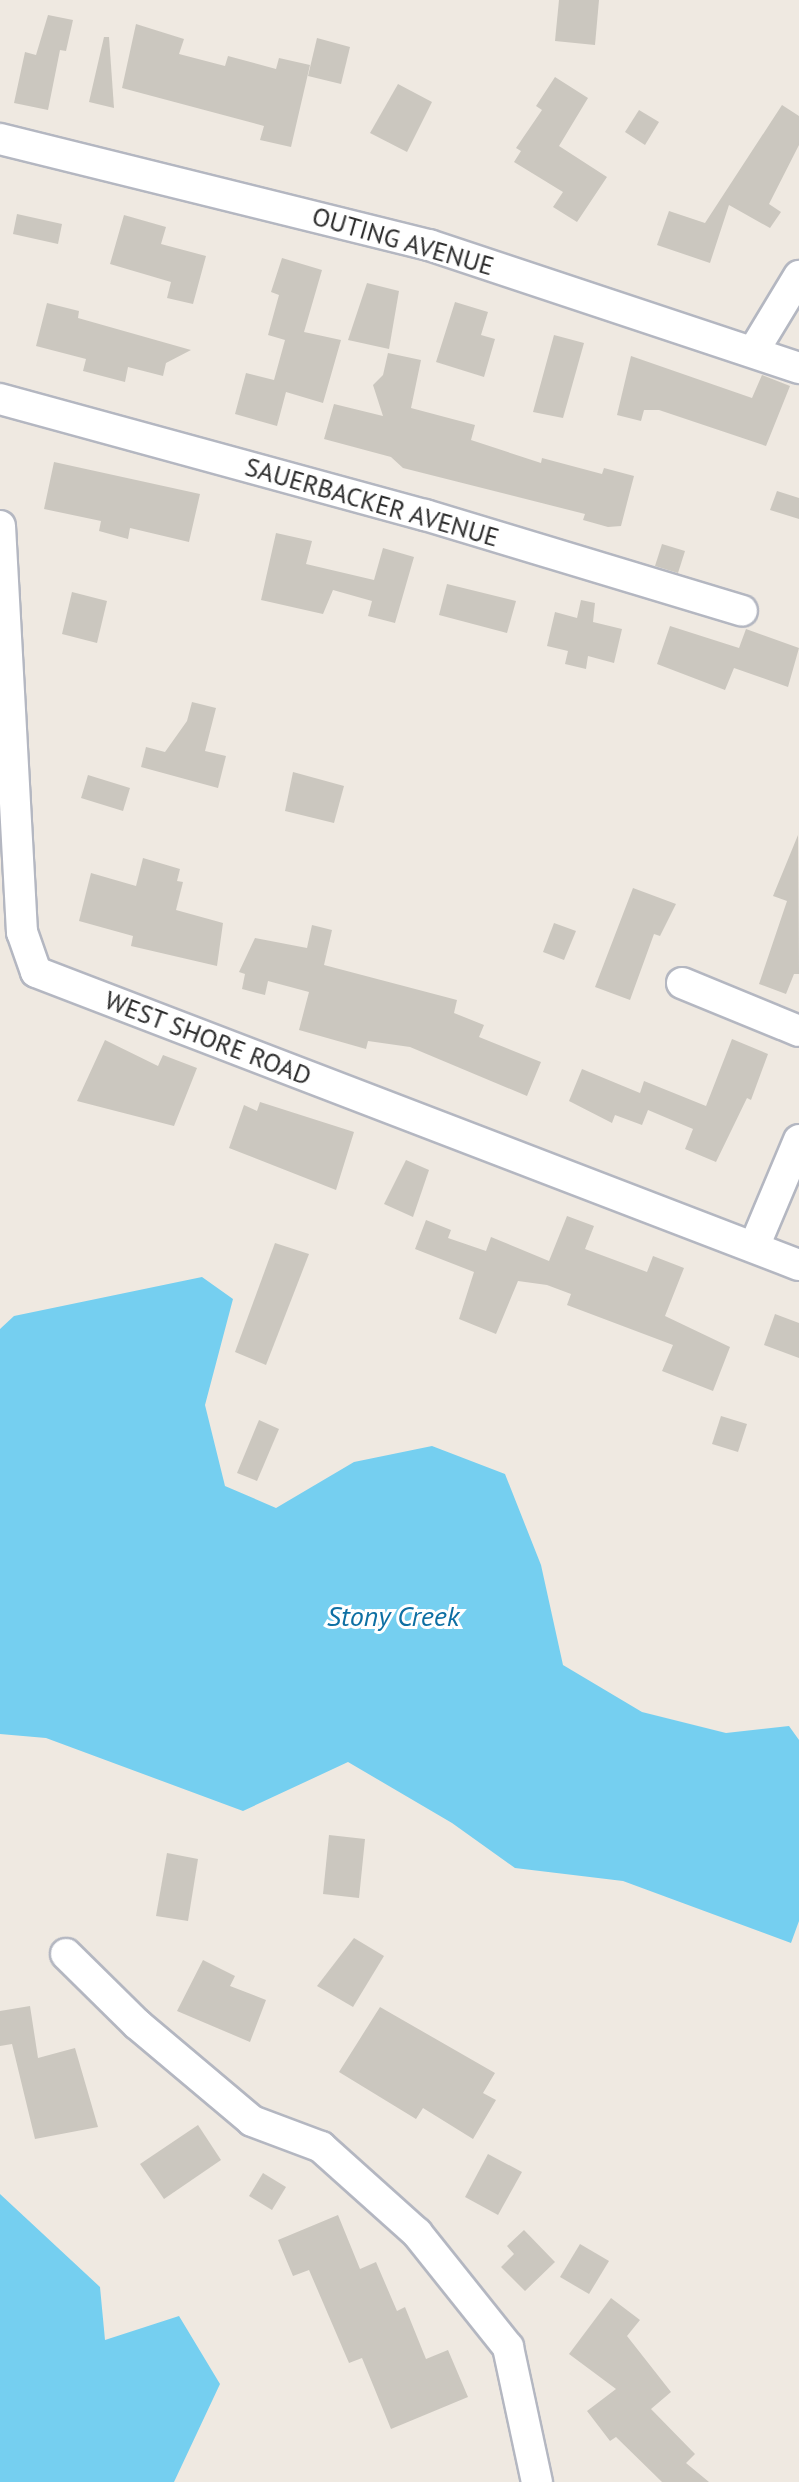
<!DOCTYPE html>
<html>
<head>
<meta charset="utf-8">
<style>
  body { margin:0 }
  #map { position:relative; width:799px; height:2482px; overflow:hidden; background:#efe9e1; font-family:"PT Sans",sans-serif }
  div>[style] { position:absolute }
  .water>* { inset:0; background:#75cff0 }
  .building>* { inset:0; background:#cbc7bf }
  .roads { filter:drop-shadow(2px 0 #b4b7c1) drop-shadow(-2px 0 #b4b7c1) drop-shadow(0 2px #b4b7c1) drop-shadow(0 -2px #b4b7c1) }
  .minor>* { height:30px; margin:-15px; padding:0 15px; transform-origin:15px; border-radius:15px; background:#fff }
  span { translate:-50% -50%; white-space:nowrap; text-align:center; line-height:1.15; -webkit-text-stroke:6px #fff; paint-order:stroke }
  .street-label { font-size:26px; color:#2e2e2e }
  .water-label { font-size:28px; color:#0d6fa3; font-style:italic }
</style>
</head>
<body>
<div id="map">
  <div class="water">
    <i style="clip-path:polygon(202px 1277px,233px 1299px,205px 1405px,225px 1486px,276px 1508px,354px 1462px,432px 1446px,505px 1474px,541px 1565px,563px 1665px,642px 1712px,726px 1733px,789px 1726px,799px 1740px,799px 1921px,791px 1943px,623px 1881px,515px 1868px,452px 1823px,348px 1762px,243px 1811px,46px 1738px,0 1734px,0 1329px,14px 1316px)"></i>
    <i style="clip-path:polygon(0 2194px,100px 2287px,105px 2340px,179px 2316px,220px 2384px,174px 2482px,0 2482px)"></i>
  </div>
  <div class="building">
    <i style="clip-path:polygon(559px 0,599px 0,595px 45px,555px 41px)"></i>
    <i style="clip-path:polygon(48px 15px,73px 20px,66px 51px,60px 50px,48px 110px,14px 103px,25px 52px,36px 55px)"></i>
    <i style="clip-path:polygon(136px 24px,184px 39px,179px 54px,225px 66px,228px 56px,276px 69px,279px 58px,310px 65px,291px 147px,260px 140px,264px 126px,122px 88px)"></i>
    <i style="clip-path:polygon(104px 37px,109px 37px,114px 108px,89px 102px)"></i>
    <i style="clip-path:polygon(317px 38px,350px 47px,341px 84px,308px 76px)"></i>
    <i style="clip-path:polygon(555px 77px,588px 98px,559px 146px,607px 177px,577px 222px,553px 207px,563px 192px,514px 162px,521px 151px,516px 148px,542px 110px,536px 106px)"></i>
    <i style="clip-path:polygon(398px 84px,432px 102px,407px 152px,370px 133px)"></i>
    <i style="clip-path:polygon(782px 105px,799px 116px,799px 145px,769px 204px,781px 212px,770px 228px,729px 205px,710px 263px,657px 245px,669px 211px,705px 223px)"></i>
    <i style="clip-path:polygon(639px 110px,659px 122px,645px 145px,625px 132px)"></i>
    <i style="clip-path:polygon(17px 214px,62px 224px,58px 244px,13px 234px)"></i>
    <i style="clip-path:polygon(124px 215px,166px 227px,161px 244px,206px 256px,193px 304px,167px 298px,171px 282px,110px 264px)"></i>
    <i style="clip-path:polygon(282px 258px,322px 270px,304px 332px,341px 340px,323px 403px,286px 392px,277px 426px,235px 414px,246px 373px,274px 380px,285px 340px,268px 335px,279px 295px,271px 292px)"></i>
    <i style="clip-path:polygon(367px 283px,399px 291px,389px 349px,348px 340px)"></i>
    <i style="clip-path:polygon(455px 302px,488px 312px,481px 335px,495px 339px,484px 377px,436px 362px)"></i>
    <i style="clip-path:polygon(47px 303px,79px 311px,78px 318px,191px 350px,166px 363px,163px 376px,128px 367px,125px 382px,83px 371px,86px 359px,36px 346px)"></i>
    <i style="clip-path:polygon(554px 335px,584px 343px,563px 418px,533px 412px)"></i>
    <i style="clip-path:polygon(388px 353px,421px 360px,411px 408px,475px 425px,471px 440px,541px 463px,542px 458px,602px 474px,604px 468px,634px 476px,621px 526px,608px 527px,583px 520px,585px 514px,403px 468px,391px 457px,324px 439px,334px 404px,383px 416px,373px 385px,383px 375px)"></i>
    <i style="clip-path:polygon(631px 356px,752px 398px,762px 375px,790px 386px,766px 446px,659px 410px,644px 410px,641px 421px,617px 415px)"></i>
    <i style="clip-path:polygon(54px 462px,200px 494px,189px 542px,130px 528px,128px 539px,99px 531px,101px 521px,44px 509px)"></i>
    <i style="clip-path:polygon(777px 491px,799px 498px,799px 519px,770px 510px)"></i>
    <i style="clip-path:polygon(276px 533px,312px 541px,306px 564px,374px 580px,383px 548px,414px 557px,395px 623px,368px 616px,372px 601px,333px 590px,323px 614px,261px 600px)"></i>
    <i style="clip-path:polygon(662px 544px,685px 551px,678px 573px,655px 566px)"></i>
    <i style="clip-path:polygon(447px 584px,516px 601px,507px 633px,439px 615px)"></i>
    <i style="clip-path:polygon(72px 592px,107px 601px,97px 643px,62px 634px)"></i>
    <i style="clip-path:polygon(581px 600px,595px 603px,593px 622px,622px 629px,614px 663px,588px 656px,586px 669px,565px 664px,568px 651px,547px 646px,555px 612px,577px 618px)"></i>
    <i style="clip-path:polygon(670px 626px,739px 648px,746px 629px,799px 648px,788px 687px,734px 668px,725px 690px,657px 664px)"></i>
    <i style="clip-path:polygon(192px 702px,216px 708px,205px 751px,226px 756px,218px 788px,141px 767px,146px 747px,165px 752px,187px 721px)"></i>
    <i style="clip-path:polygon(293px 772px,344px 786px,334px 823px,285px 811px)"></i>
    <i style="clip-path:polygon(88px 775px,130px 788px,123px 811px,81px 798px)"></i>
    <i style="clip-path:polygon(798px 835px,799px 974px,794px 974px,786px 994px,759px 984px,787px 901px,773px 896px)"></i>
    <i style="clip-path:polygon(143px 858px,180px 869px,177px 881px,183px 882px,176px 910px,223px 923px,217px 966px,131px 946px,133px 936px,79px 921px,91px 873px,136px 886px)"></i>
    <i style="clip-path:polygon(633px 888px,676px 904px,660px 936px,654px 934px,630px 1000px,595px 987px)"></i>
    <i style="clip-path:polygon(554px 923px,576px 931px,564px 960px,543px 952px)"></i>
    <i style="clip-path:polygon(312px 925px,332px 930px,324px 965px,457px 1000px,454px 1013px,484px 1025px,479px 1037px,541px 1062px,527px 1096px,410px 1047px,368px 1041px,366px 1049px,299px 1030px,309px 992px,268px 981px,265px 995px,242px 989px,245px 974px,239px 972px,255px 938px,307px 948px)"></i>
    <i style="clip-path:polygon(732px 1039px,768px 1054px,751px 1100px,747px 1098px,716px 1162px,685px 1149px,693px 1129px,648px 1110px,642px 1125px,615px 1115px,612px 1123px,569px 1101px,582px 1069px,640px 1093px,644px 1081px,706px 1106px)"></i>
    <i style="clip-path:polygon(105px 1040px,158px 1066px,163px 1055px,197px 1068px,174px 1126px,77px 1101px)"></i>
    <i style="clip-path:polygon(260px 1102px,354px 1132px,336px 1190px,229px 1148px,244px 1105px,257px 1111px)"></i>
    <i style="clip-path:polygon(406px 1160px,429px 1170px,413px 1217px,384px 1204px)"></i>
    <i style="clip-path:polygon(567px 1216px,594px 1226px,585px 1249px,647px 1272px,653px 1256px,684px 1268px,665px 1316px,730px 1347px,713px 1391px,662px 1371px,673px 1345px,567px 1305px,571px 1294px,547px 1285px,518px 1281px,496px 1334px,459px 1319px,474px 1272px,415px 1249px,426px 1220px,451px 1230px,448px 1238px,486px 1251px,491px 1237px,549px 1261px)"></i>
    <i style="clip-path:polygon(275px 1243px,309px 1254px,266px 1365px,235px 1352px)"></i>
    <i style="clip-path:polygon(775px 1314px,799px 1323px,799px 1358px,764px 1345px)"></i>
    <i style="clip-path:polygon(721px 1416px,747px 1424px,738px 1452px,712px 1444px)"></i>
    <i style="clip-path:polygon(259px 1420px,279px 1429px,257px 1481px,237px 1473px)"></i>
    <i style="clip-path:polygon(329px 1835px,365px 1839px,359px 1898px,323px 1894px)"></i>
    <i style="clip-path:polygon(167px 1853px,198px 1859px,188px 1921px,156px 1916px)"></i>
    <i style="clip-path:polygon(354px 1938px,384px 1956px,353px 2007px,317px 1986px)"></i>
    <i style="clip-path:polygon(203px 1960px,235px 1976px,230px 1986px,266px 2000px,250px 2042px,177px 2011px)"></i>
    <i style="clip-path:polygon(30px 2006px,38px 2058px,75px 2048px,98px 2127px,35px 2139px,12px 2044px,0 2046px,0 2011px)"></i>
    <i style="clip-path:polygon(380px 2007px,495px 2073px,483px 2093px,496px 2100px,473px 2139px,423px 2108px,416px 2119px,339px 2072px)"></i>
    <i style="clip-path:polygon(198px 2125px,221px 2160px,164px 2199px,140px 2164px)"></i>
    <i style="clip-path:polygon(488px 2154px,522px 2172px,498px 2215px,465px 2197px)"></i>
    <i style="clip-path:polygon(263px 2173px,286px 2187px,272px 2210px,249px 2196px)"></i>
    <i style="clip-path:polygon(338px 2215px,360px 2269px,376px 2262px,397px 2311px,405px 2307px,426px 2359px,448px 2350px,468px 2397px,391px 2429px,362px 2358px,349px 2363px,309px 2270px,293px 2276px,278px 2240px)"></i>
    <i style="clip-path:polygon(524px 2230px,555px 2262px,525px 2291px,501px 2267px,514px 2254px,507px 2246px)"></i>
    <i style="clip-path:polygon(580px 2244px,609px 2261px,589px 2294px,560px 2277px)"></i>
    <i style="clip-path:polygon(611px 2298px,640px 2320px,627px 2336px,671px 2392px,651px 2409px,695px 2454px,686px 2463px,709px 2482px,662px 2482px,616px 2437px,610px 2441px,587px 2411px,616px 2389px,569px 2354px)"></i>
  </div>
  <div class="roads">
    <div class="minor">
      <i style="left:0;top:139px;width:442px;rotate:13.9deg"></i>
      <i style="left:429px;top:245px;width:390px;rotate:18.4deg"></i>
      <i style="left:753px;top:352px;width:89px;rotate:-58.8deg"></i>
      <i style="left:0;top:399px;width:441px;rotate:15.3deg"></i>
      <i style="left:425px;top:515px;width:331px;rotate:16.8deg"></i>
      <i style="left:0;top:526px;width:407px;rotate:86.9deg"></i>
      <i style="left:22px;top:932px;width:42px;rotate:70.7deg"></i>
      <i style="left:36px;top:972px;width:817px;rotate:21.01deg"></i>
      <i style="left:682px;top:983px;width:126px;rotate:22.3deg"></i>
      <i style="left:754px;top:1247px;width:116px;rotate:-67.2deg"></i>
      <i style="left:66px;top:1954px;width:100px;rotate:44.6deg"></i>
      <i style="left:137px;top:2024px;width:150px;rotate:40.1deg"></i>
      <i style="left:252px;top:2121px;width:74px;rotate:20.6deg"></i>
      <i style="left:321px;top:2147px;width:129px;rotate:41.9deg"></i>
      <i style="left:417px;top:2233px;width:146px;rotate:51.4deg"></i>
      <i style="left:508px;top:2347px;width:138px;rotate:77.9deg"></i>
    </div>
  </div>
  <div class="street-label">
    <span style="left:403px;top:241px;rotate:16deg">OUTING AVENUE</span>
    <span style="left:372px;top:502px;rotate:16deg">SAUERBACKER AVENUE</span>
    <span style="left:208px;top:1038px;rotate:21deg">WEST SHORE ROAD</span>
  </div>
  <div class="water-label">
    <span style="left:393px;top:1616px">Stony Creek</span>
  </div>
</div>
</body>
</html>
